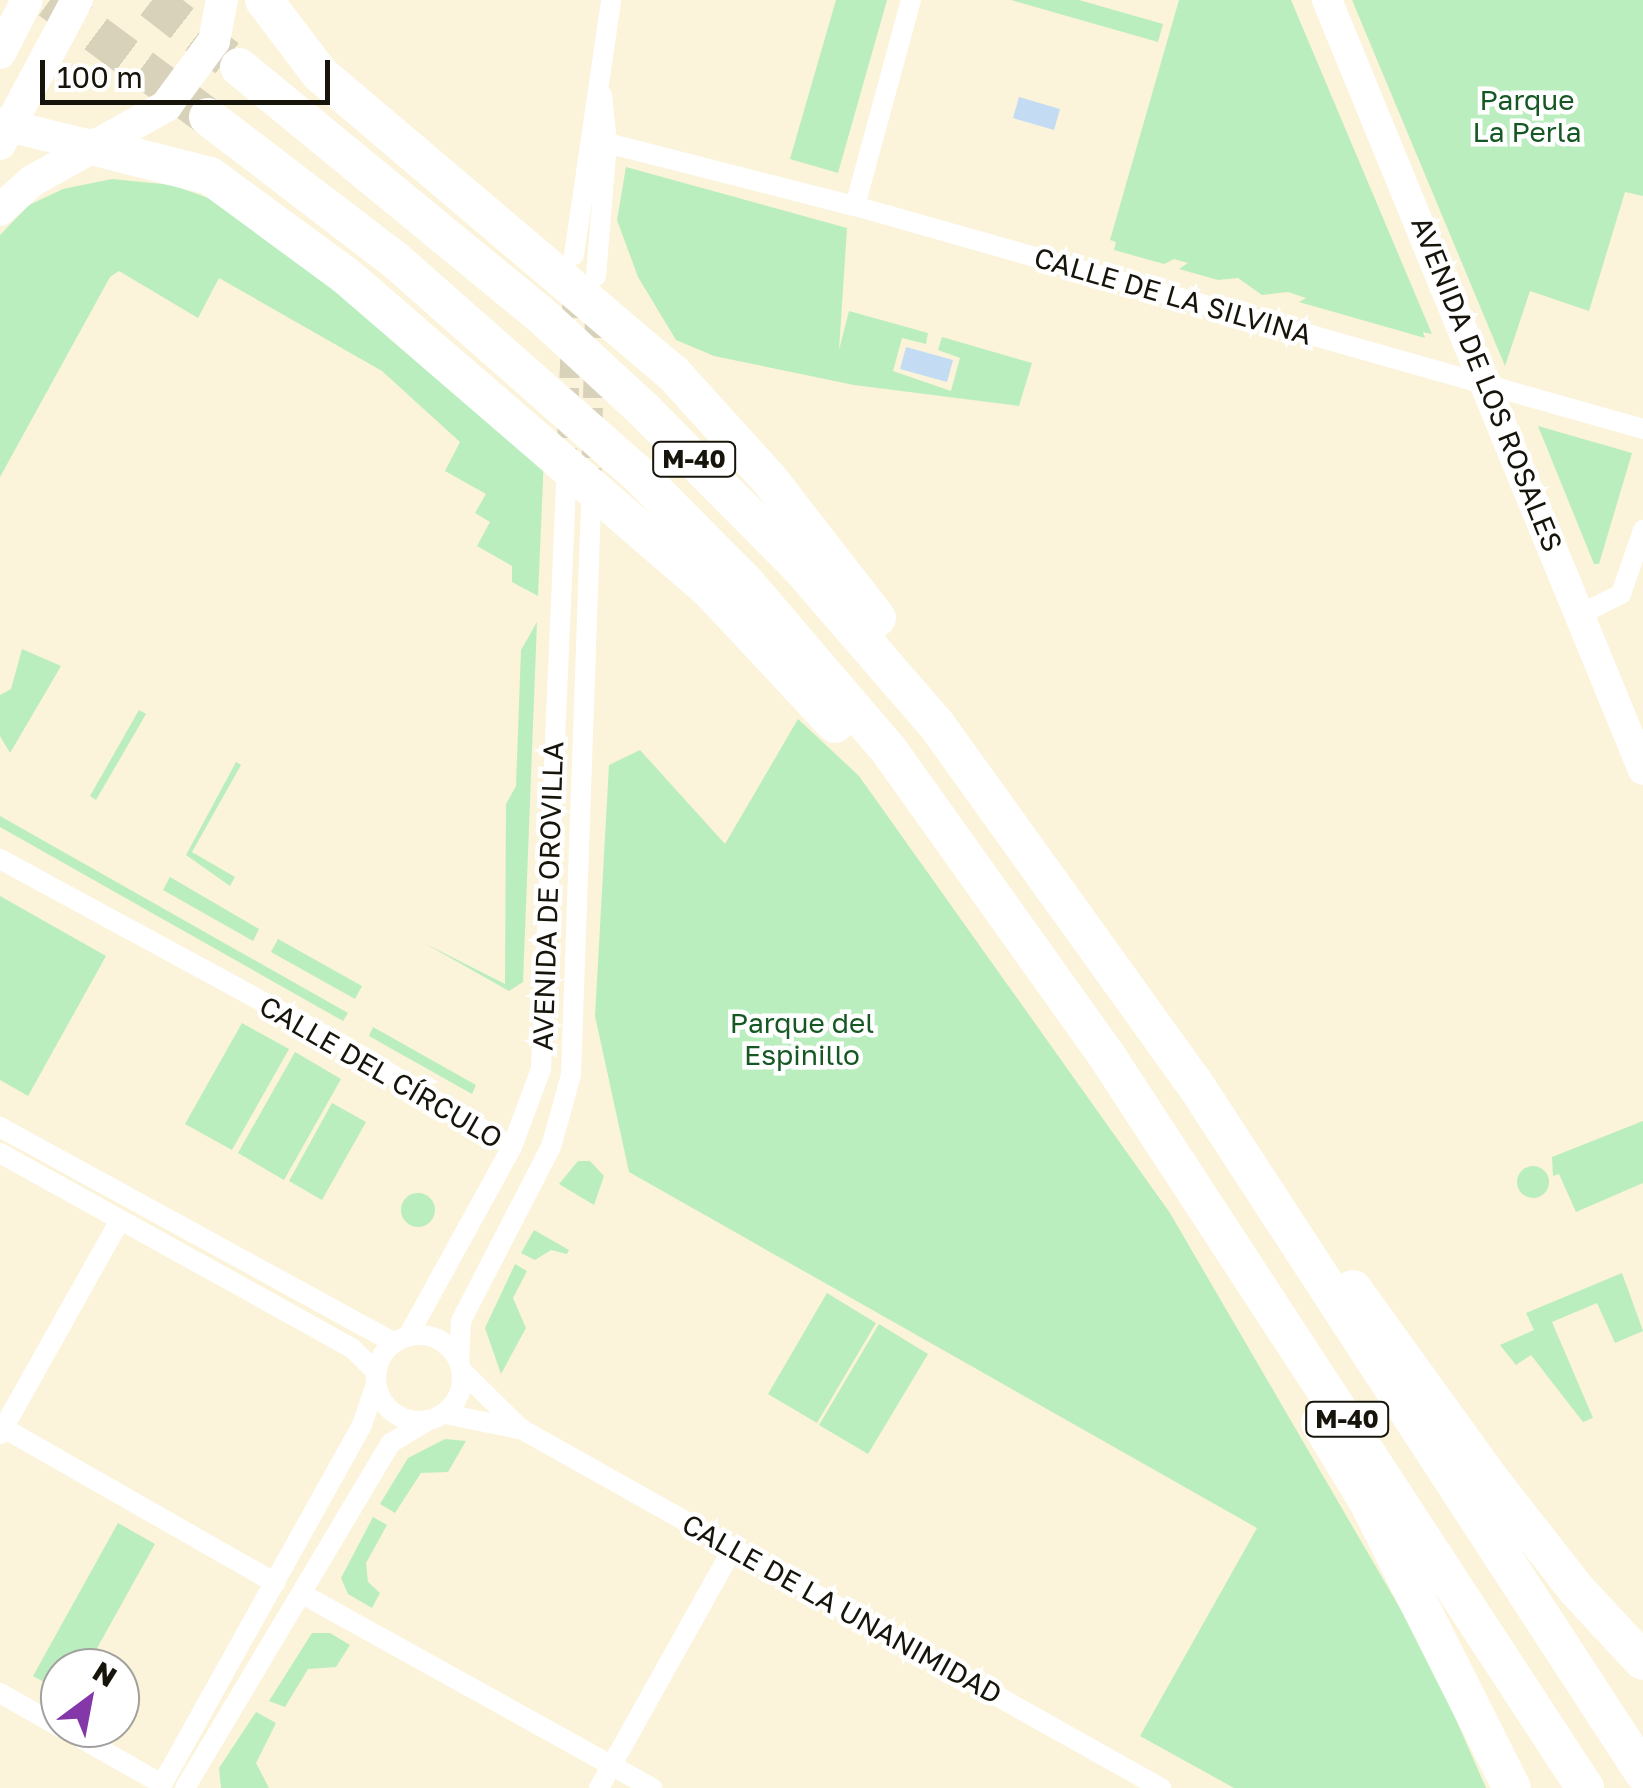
<!DOCTYPE html>
<html>
<head>
<meta charset="utf-8">
<style>
  body { margin:0 }
  #map { position:relative; width:1643px; height:1788px; overflow:hidden; background:#fbf3da; font-family:"Golos Text",sans-serif }
  div>[style] { position:absolute }
  .green>* { inset:0; background:#bbeebf }
  .round { border-radius:50% }
  .water>* { inset:0; background:#c3dcf3 }
  .street-tunnel>* { height:20px; margin-top:-10px; transform-origin:0; background:repeating-linear-gradient(90deg,#d9d2bb 0 20px,transparent 0 30px) }
  .highway-tunnel>* { height:38px; margin-top:-19px; transform-origin:0; background:repeating-linear-gradient(90deg,#d9d2bb 0 38px,transparent 0 57px) }
  .street>* { height:20px; margin:-10px; padding:0 10px; transform-origin:10px; border-radius:10px; background:#fff }
  .street>.ring { margin:-10px; padding:0; box-sizing:content-box; background:none; border:20px solid #fff; border-radius:50% }
  .secondary>* { height:30px; margin:-15px; padding:0 15px; transform-origin:15px; border-radius:15px; background:#fff }
  .primary>* { height:32px; margin:-16px; padding:0 16px; transform-origin:16px; border-radius:16px; background:#fff }
  .highway>* { height:38px; margin:-19px; padding:0 19px; transform-origin:19px; border-radius:19px; background:#fff }
  span { translate:-50% -50%; white-space:nowrap; text-align:center; line-height:1.15; -webkit-text-stroke:9px #fff; paint-order:stroke }
  .shield-label span { padding:2px 8px; background:#fff; border:2px solid; border-radius:8px; -webkit-text-stroke-width:0 }
  .shield-label { font-size:25px; color:#17140b; font-weight:700 }
  .park-label { font-size:28px; color:#155823 }
  .street-label { font-size:28px; color:#17140b }
  .north { position:absolute; left:40px; top:1648px; width:100px; height:100px; box-sizing:border-box; background:#fff; border:2px solid #a2a19d; border-radius:50%; rotate:32deg; font-size:28px; font-weight:700; line-height:40px; text-align:center; color:#17140b }
  .north::after { content:''; display:block; margin:auto; width:35px; height:45px; background:#8437a9; clip-path:polygon(50% 0,100% 100%,50% 72%,0 100%) }
  .scale { position:absolute; left:40px; top:60px; width:290px; height:45px; box-sizing:border-box; border:5px solid #17140b; border-top:0; padding-left:12px; font-size:30px; line-height:35px; white-space:nowrap; color:#17140b; -webkit-text-stroke:8px #fff; paint-order:stroke }
</style>
</head>
<body>
<div id="map">
  <div class="green">
    <i style="clip-path:polygon(836px 0,887px 0,838px 173px,790px 159px)"></i>
    <i style="clip-path:polygon(1011px 0,1079px 0,1163px 24px,1158px 42px)"></i>
    <i style="clip-path:polygon(1179px 0,1291px 0,1432px 334px,1423px 332px,1425px 338px,1299px 302px,1306px 298px,1288px 292px,1262px 295px,1238px 278px,1218px 280px,1179px 269px,1188px 263px,1174px 259px,1164px 264px,1114px 250px,1116px 242px,1110px 240px)"></i>
    <i style="clip-path:polygon(1352px 0,1643px 0,1643px 196px,1625px 192px,1589px 311px,1530px 291px,1505px 366px)"></i>
    <i style="clip-path:polygon(626px 167px,847px 228px,839px 350px,849px 311px,928px 333px,926px 344px,902px 338px,893px 371px,951px 391px,960px 358px,938px 350px,942px 337px,1032px 363px,1019px 406px,854px 385px,714px 356px,676px 340px,638px 277px,617px 220px)"></i>
    <i style="clip-path:polygon(112px 179px,172px 185px,211px 199px,368px 313px,544px 457px,538px 596px,512px 582px,512px 566px,477px 546px,490px 522px,475px 513px,486px 494px,445px 471px,460px 442px,382px 371px,219px 278px,198px 318px,119px 271px,110px 277px,0 477px,0 235px,29px 205px,63px 189px)"></i>
    <i style="clip-path:polygon(1538px 426px,1632px 453px,1599px 564px,1594px 564px)"></i>
    <i style="clip-path:polygon(537px 622px,523px 982px,509px 991px,424px 943px,505px 984px,506px 804px,516px 786px,521px 650px)"></i>
    <i style="clip-path:polygon(22px 649px,61px 666px,10px 753px,0 736px,0 695px,11px 689px)"></i>
    <i style="clip-path:polygon(139px 710px,146px 714px,96px 800px,90px 796px)"></i>
    <i style="clip-path:polygon(798px 719px,859px 776px,1170px 1213px,1429px 1658px,1486px 1788px,1234px 1788px,1140px 1736px,1257px 1528px,629px 1172px,595px 1016px,609px 765px,640px 750px,725px 844px)"></i>
    <i style="clip-path:polygon(236px 762px,241px 765px,192px 852px,235px 877px,230px 886px,186px 855px)"></i>
    <i style="clip-path:polygon(0 816px,348px 1013px,343px 1021px,0 827px)"></i>
    <i style="clip-path:polygon(170px 877px,259px 929px,253px 941px,163px 890px)"></i>
    <i style="clip-path:polygon(0 896px,106px 956px,28px 1096px,0 1080px)"></i>
    <i style="clip-path:polygon(278px 939px,362px 986px,355px 999px,271px 952px)"></i>
    <i style="clip-path:polygon(242px 1023px,289px 1049px,232px 1150px,185px 1124px)"></i>
    <i style="clip-path:polygon(373px 1027px,476px 1085px,472px 1094px,369px 1036px)"></i>
    <i style="clip-path:polygon(295px 1052px,341px 1079px,284px 1180px,238px 1153px)"></i>
    <i style="clip-path:polygon(332px 1103px,366px 1122px,322px 1200px,289px 1181px)"></i>
    <i style="clip-path:polygon(1643px 1121px,1643px 1183px,1576px 1212px,1559px 1174px,1553px 1176px,1552px 1157px)"></i>
    <i style="clip-path:polygon(578px 1161px,590px 1161px,604px 1176px,594px 1205px,559px 1184px)"></i>
    <i class="round" style="left:1517px;top:1166px;width:32px;height:32px"></i>
    <i class="round" style="left:401px;top:1193px;width:34px;height:34px"></i>
    <i style="clip-path:polygon(534px 1230px,569px 1250px,567px 1254px,551px 1250px,535px 1260px,521px 1253px)"></i>
    <i style="clip-path:polygon(515px 1264px,527px 1271px,513px 1298px,526px 1328px,501px 1374px,485px 1328px)"></i>
    <i style="clip-path:polygon(1622px 1273px,1643px 1331px,1615px 1343px,1597px 1303px,1552px 1322px,1593px 1418px,1583px 1422px,1531px 1355px,1516px 1365px,1500px 1345px,1534px 1330px,1526px 1313px)"></i>
    <i style="clip-path:polygon(827px 1293px,876px 1323px,817px 1423px,768px 1394px)"></i>
    <i style="clip-path:polygon(879px 1324px,928px 1354px,868px 1454px,819px 1425px)"></i>
    <i style="clip-path:polygon(445px 1439px,466px 1441px,448px 1472px,421px 1473px,395px 1513px,380px 1504px,408px 1458px)"></i>
    <i style="clip-path:polygon(373px 1517px,387px 1525px,366px 1563px,368px 1582px,380px 1593px,372px 1608px,348px 1594px,341px 1578px)"></i>
    <i style="clip-path:polygon(118px 1523px,155px 1544px,86px 1668px,60px 1668px,60px 1691px,33px 1676px)"></i>
    <i style="clip-path:polygon(312px 1633px,330px 1633px,350px 1645px,336px 1667px,308px 1669px,285px 1707px,269px 1701px)"></i>
    <i style="clip-path:polygon(256px 1712px,276px 1723px,256px 1763px,269px 1788px,221px 1788px,219px 1768px)"></i>
  </div>
  <div class="water">
    <i style="clip-path:polygon(1019px 97px,1060px 109px,1054px 130px,1013px 118px)"></i>
    <i style="clip-path:polygon(906px 347px,953px 360px,947px 382px,900px 369px)"></i>
  </div>
  <div class="street-tunnel">
    <i style="left:566px;top:468px;width:181px;rotate:-87.8deg"></i>
    <i style="left:591px;top:488px;width:181px;rotate:-88.7deg"></i>
  </div>
  <div class="highway-tunnel">
    <i style="left:50px;top:0;width:197px;rotate:36.5deg"></i>
    <i style="left:152px;top:0;width:108px;rotate:37.8deg"></i>
  </div>
  <div class="street">
    <i style="left:607px;top:143px;width:256px;rotate:14.3deg"></i>
    <i style="left:855px;top:206px;width:819px;rotate:15.8deg"></i>
    <i style="left:855px;top:206px;width:213px;rotate:-74.8deg"></i>
    <i style="left:574px;top:255px;width:258px;rotate:-81.7deg"></i>
    <i style="left:596px;top:276px;width:133px;rotate:-85.3deg"></i>
    <i style="left:607px;top:143px;width:48px;rotate:-95.9deg"></i>
    <i style="left:1581px;top:614px;width:45px;rotate:-26.6deg"></i>
    <i style="left:1621px;top:594px;width:68px;rotate:-71deg"></i>
    <i style="left:0;top:859px;width:392px;rotate:28.5deg"></i>
    <i style="left:345px;top:1046px;width:195px;rotate:31.2deg"></i>
    <i style="left:0;top:1127px;width:449px;rotate:28.7deg"></i>
    <i style="left:0;top:1153px;width:402px;rotate:29deg"></i>
    <i style="left:352px;top:1348px;width:35px;rotate:45deg"></i>
    <i class="ring" style="left:376px;top:1335px;width:66px;height:66px"></i>
    <i style="left:408px;top:1336px;width:216px;rotate:-61.2deg"></i>
    <i style="left:512px;top:1147px;width:83px;rotate:-69.6deg"></i>
    <i style="left:541px;top:1069px;width:586px;rotate:-87.55deg"></i>
    <i style="left:459px;top:1363px;width:42px;rotate:-87.3deg"></i>
    <i style="left:461px;top:1321px;width:196px;rotate:-62.7deg"></i>
    <i style="left:551px;top:1147px;width:75px;rotate:-74.5deg"></i>
    <i style="left:571px;top:1075px;width:570px;rotate:-87.99deg"></i>
    <i style="left:461px;top:1370px;width:84px;rotate:44.5deg"></i>
    <i style="left:446px;top:1414px;width:79px;rotate:11.7deg"></i>
    <i style="left:523px;top:1430px;width:732px;rotate:29.3deg"></i>
    <i style="left:0;top:1426px;width:317px;rotate:29.7deg"></i>
    <i style="left:0;top:1434px;width:245px;rotate:-60.7deg"></i>
    <i style="left:304px;top:1595px;width:398px;rotate:29deg"></i>
    <i style="left:0;top:1693px;width:69px;rotate:29.5deg"></i>
    <i style="left:63px;top:1728px;width:114px;rotate:29.5deg"></i>
    <i style="left:160px;top:1788px;width:415px;rotate:-60.9deg"></i>
    <i style="left:362px;top:1425px;width:43px;rotate:-71.1deg"></i>
    <i style="left:185px;top:1788px;width:402px;rotate:-59.2deg"></i>
    <i style="left:391px;top:1443px;width:44px;rotate:-31.2deg"></i>
    <i style="left:599px;top:1788px;width:275px;rotate:-60.8deg"></i>
  </div>
  <div class="secondary">
    <i style="left:1327px;top:0;width:832px;rotate:67.69deg"></i>
  </div>
  <div class="primary">
    <i style="left:0;top:53px;width:59px;rotate:-63deg"></i>
    <i style="left:0;top:124px;width:99px;rotate:13.5deg"></i>
    <i style="left:0;top:144px;width:163px;rotate:-61.9deg"></i>
    <i style="left:0;top:210px;width:43px;rotate:-42.2deg"></i>
    <i style="left:32px;top:181px;width:154px;rotate:-29.2deg"></i>
    <i style="left:166px;top:106px;width:81px;rotate:-53.6deg"></i>
    <i style="left:214px;top:41px;width:42px;rotate:-79deg"></i>
  </div>
  <div class="highway">
    <i style="left:264px;top:0;width:93px;rotate:52.9deg"></i>
    <i style="left:320px;top:74px;width:461px;rotate:40.3deg"></i>
    <i style="left:672px;top:372px;width:144px;rotate:47.8deg"></i>
    <i style="left:769px;top:479px;width:176px;rotate:52.2deg"></i>
    <i style="left:239px;top:67px;width:388px;rotate:39.4deg"></i>
    <i style="left:539px;top:313px;width:140px;rotate:42.7deg"></i>
    <i style="left:642px;top:408px;width:223px;rotate:45.2deg"></i>
    <i style="left:799px;top:566px;width:209px;rotate:49.1deg"></i>
    <i style="left:936px;top:724px;width:440px;rotate:54.3deg"></i>
    <i style="left:1193px;top:1081px;width:825px;rotate:56.93deg"></i>
    <i style="left:208px;top:117px;width:234px;rotate:37.4deg"></i>
    <i style="left:394px;top:259px;width:324px;rotate:41.4deg"></i>
    <i style="left:637px;top:473px;width:155px;rotate:45.3deg"></i>
    <i style="left:746px;top:583px;width:218px;rotate:49.5deg"></i>
    <i style="left:888px;top:749px;width:374px;rotate:54.5deg"></i>
    <i style="left:1105px;top:1053px;width:878px;rotate:56.85deg"></i>
    <i style="left:96px;top:147px;width:118px;rotate:14.3deg"></i>
    <i style="left:210px;top:176px;width:167px;rotate:36.3deg"></i>
    <i style="left:345px;top:275px;width:482px;rotate:40.8deg"></i>
    <i style="left:710px;top:590px;width:183px;rotate:47deg"></i>
    <i style="left:1353px;top:1289px;width:239px;rotate:54.2deg"></i>
    <i style="left:1493px;top:1483px;width:135px;rotate:51.9deg"></i>
    <i style="left:1576px;top:1589px;width:98px;rotate:47.1deg"></i>
    <i style="left:1320px;top:1423px;width:92px;rotate:58.7deg"></i>
    <i style="left:1368px;top:1502px;width:320px;rotate:63.3deg"></i>
  </div>
  <div class="shield-label">
    <span style="left:694px;top:459px">M-40</span>
    <span style="left:1347px;top:1419px">M-40</span>
  </div>
  <div class="park-label">
    <span style="left:1527px;top:116px">Parque<br>La Perla</span>
    <span style="left:802px;top:1039px">Parque del<br>Espinillo</span>
  </div>
  <div class="street-label">
    <span style="left:1173px;top:296px;rotate:16deg">CALLE DE LA SILVINA</span>
    <span style="left:1487px;top:384px;rotate:68deg">AVENIDA DE LOS ROSALES</span>
    <span style="left:548px;top:896px;rotate:-88deg">AVENIDA DE OROVILLA</span>
    <span style="left:381px;top:1072px;rotate:30deg">CALLE DEL CÍRCULO</span>
    <span style="left:842px;top:1609px;rotate:29deg">CALLE DE LA UNANIMIDAD</span>
  </div>
  <div class="north">N</div>
  <div class="scale">100 m</div>
</div>
</body>
</html>
